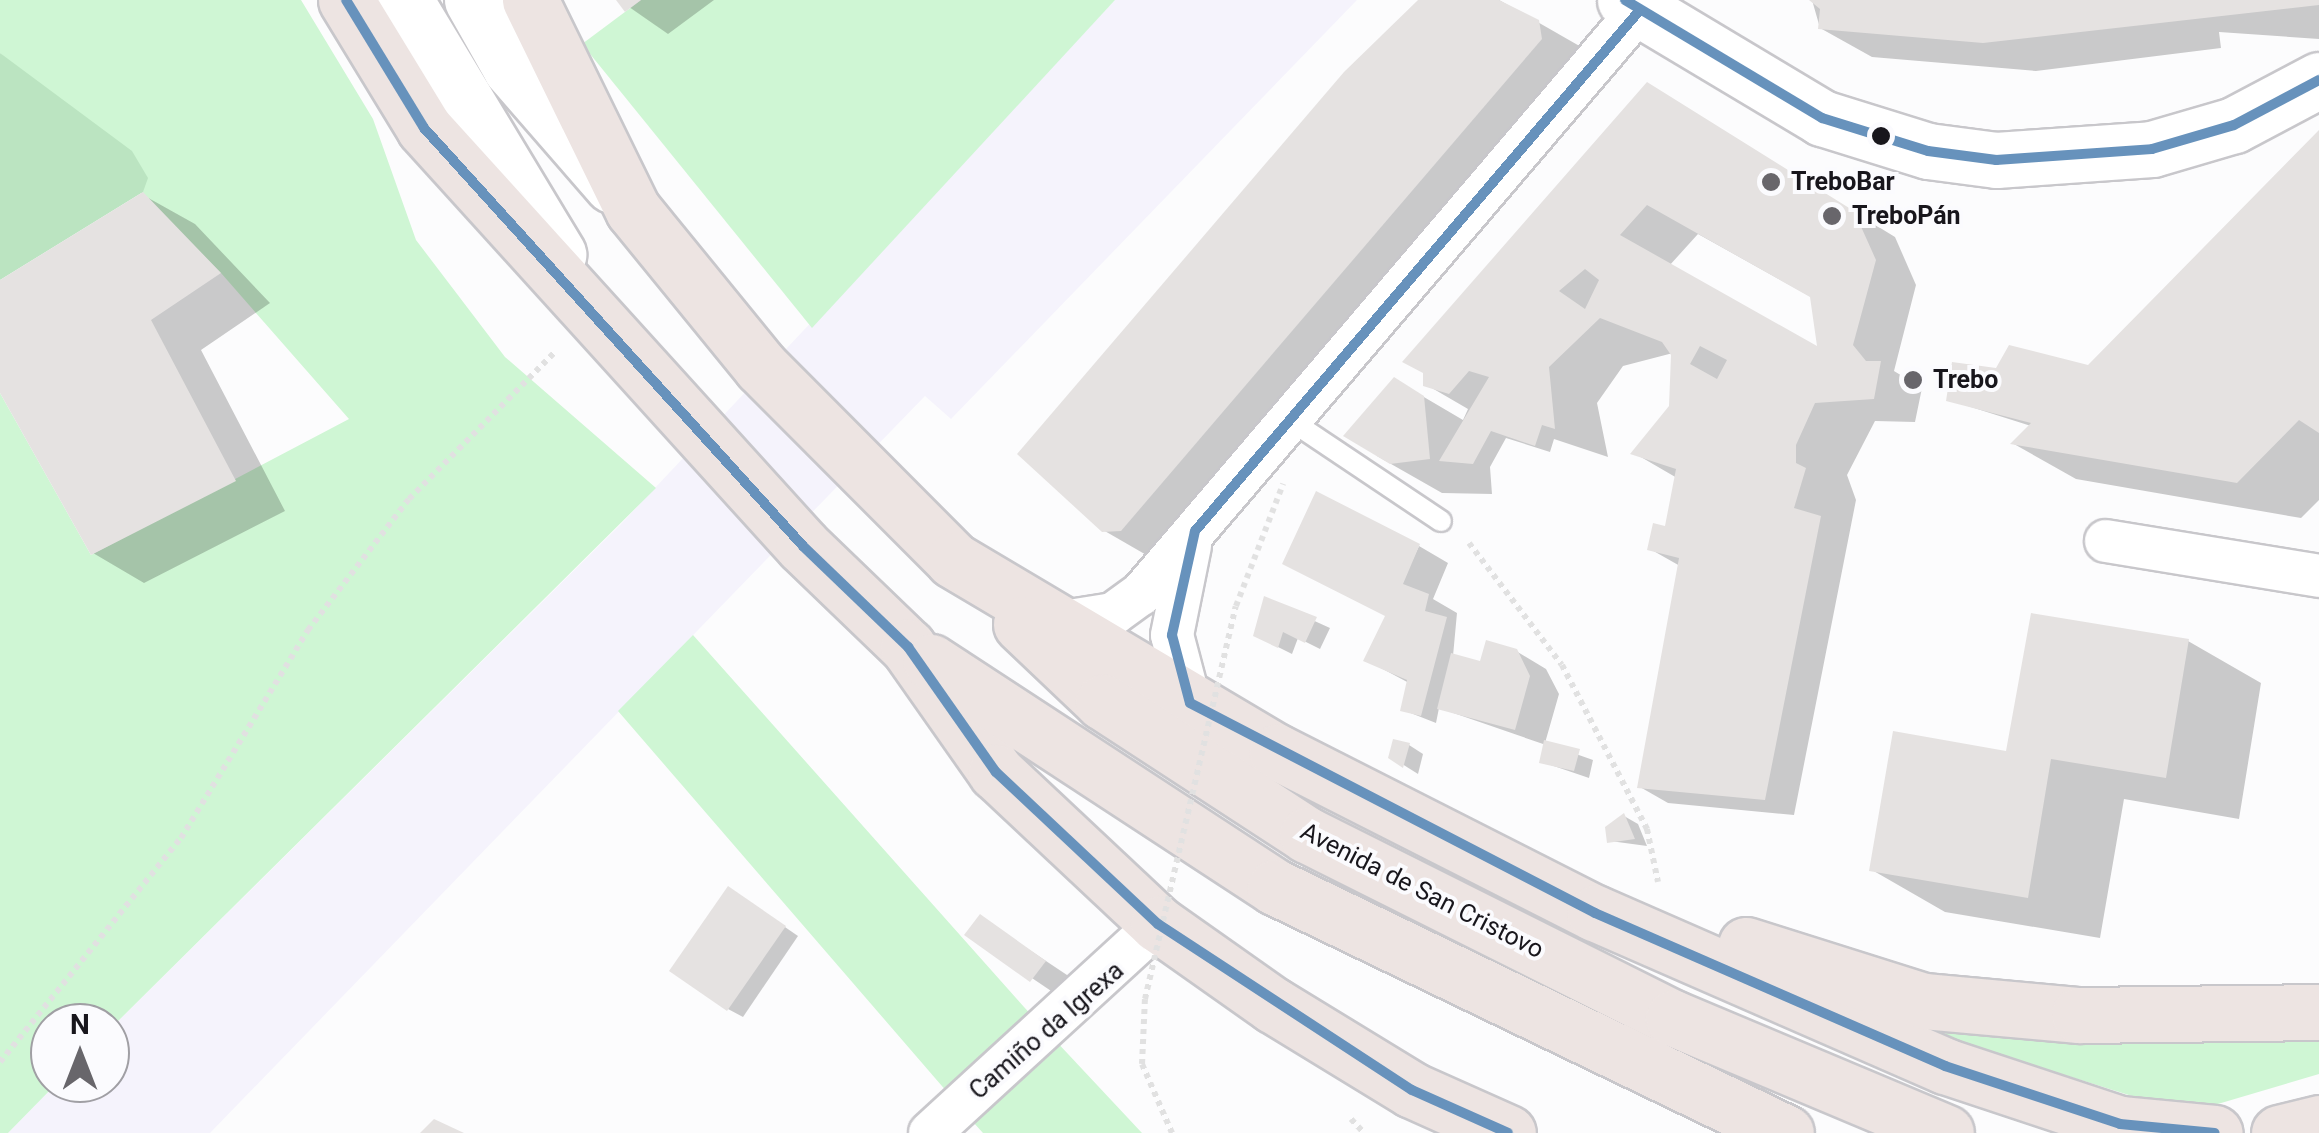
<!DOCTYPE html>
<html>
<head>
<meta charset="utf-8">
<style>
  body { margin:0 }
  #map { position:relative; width:2319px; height:1133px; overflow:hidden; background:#fcfcfd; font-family:Roboto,sans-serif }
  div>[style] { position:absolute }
  .built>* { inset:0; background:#f5f3fc }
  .green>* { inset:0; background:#cff6d4 }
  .forest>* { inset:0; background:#bbe4c1 }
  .shadow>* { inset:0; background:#0003 }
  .building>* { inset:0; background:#e5e2e1 }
  .path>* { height:6px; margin-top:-3px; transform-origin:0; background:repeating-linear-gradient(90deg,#e1e1e1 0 5px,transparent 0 10px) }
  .roads { filter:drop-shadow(2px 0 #c8c7cb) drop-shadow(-2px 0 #c8c7cb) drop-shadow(0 2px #c8c7cb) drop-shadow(0 -2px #c8c7cb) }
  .lane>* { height:20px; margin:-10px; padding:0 10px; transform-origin:10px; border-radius:10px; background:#fff }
  .street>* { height:42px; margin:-21px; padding:0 21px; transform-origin:21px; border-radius:21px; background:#fff }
  .secondary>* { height:55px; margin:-27.5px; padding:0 27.5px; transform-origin:27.5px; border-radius:27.5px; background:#fff }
  .primary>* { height:55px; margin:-27.5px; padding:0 27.5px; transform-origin:27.5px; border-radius:27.5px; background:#ede4e2 }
  .path-bridge>* { height:6px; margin-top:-3px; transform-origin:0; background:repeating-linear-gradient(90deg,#e1e1e1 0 5px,transparent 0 10px) }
  .bus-1>* { height:10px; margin:-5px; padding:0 5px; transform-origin:5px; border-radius:5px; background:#6792bc }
  .dots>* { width:28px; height:28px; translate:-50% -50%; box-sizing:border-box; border:5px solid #fbfbfe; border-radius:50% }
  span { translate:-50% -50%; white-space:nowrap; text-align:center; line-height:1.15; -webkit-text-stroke:8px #fbfbfe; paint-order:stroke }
  .poi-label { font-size:25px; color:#18161c; font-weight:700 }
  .left { translate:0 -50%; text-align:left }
  .street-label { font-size:25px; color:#18161c }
  .north { position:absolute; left:30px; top:1003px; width:100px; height:100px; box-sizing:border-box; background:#fbfbfe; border:2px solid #a09fa4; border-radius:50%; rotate:0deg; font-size:28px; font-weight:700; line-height:40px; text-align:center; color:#18161c }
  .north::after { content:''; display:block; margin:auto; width:35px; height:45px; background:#68666b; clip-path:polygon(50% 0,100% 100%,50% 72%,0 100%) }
</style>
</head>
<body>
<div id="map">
  <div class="built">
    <i style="clip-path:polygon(1115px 0,1357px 0,951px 419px,925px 396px,210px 1133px,8px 1133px,57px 1083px,110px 1083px,110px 1029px,621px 524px)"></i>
  </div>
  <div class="green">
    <i style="clip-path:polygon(0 0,301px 0,373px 119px,416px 240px,505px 357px,656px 488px,110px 1029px,50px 1023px,50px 1083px,57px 1083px,8px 1133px,0 1133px,0 393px,91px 555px,349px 419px,221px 273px,0 53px)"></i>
    <i style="clip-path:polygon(641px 0,1115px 0,812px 328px,582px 44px)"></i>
    <i style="clip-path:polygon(693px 635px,1024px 1007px,1142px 1133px,983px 1133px,973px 1122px,618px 711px)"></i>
    <i style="clip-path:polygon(1908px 1026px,2100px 1044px,2319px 1039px,2319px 1074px,2211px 1106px,2164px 1106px)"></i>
  </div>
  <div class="forest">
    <i style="clip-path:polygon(0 53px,132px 151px,148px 178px,143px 192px,0 280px)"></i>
  </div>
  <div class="shadow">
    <i style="clip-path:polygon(619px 0,714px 0,668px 34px)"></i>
    <i style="clip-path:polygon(1423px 0,1499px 0,1590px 52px,1155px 560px,1103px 530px)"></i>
    <i style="clip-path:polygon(1812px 0,2319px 0,2319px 39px,2219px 32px,2221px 48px,2036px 71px,1872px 57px,1820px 28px)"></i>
    <i style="clip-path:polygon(2319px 134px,2319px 500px,2301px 518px,2076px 479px,2014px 444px,2031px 426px,1949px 400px,1997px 371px,2089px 368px)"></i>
    <i style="clip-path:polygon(evenodd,1587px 156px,1776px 164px,1895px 237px,1916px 285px,1894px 371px,1922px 388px,1915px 422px,1875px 421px,1847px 475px,1856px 500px,1794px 815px,1668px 803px,1640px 787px,1680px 566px,1650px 549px,1667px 529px,1677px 478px,1634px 453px,1672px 407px,1673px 353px,1623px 366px,1597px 403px,1608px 457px,1554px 439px,1550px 452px,1506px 438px,1490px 467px,1492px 494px,1442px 493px,1377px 456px,1395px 380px,1463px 420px,1468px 409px,1425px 384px,1587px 156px,1698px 234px,1813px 298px,1821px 351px,1669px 266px,1698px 234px)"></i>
    <i style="clip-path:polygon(143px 195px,195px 224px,270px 303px,201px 350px,285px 511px,144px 583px,93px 553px,0 388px,0 283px)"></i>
    <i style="clip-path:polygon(1419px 546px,1448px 563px,1433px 599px,1457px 613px,1453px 656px,1481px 664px,1516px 651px,1546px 669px,1559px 694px,1545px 743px,1593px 760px,1589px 778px,1542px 762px,1546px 745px,1439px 708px,1436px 723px,1403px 710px,1409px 683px,1366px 660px)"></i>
    <i style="clip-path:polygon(1266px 599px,1330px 628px,1320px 649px,1298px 638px,1292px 654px,1270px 643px)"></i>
    <i style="clip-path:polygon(2188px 641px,2261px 683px,2239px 819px,2124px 799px,2100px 938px,1945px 912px,1872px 870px,2008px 754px)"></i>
    <i style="clip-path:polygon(1409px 745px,1423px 754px,1418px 774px,1391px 757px)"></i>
    <i style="clip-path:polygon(1624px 816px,1638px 824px,1647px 846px,1610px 841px)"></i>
    <i style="clip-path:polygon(743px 898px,798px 936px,743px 1017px,728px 1009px)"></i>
    <i style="clip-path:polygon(980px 917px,1073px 979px,1060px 997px,968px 935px)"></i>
  </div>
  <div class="building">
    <i style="clip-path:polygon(616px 0,641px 0,625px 12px)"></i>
    <i style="clip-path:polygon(1418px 0,1499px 0,1539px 20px,1542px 39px,1121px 531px,1102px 532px,1017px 454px,1344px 72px)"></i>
    <i style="clip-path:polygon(1809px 0,2319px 0,2319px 5px,1983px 43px,1818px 29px,1820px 9px)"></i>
    <i style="clip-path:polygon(evenodd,1647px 82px,1854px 211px,1876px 260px,1853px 345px,1866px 361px,1881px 361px,1874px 399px,1815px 403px,1796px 445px,1796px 463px,1806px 468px,1794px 508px,1821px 516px,1765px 800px,1637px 788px,1679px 558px,1647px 550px,1653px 523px,1665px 526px,1676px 469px,1630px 454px,1669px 406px,1671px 355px,1662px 342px,1600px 318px,1549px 367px,1555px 429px,1542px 425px,1535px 446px,1491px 431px,1473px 464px,1439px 461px,1489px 377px,1469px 371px,1449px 394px,1423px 386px,1423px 373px,1402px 362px,1647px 82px,1647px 205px,1810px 297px,1817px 346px,1620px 235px,1647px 205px,1647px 82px,1585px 269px,1599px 280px,1585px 309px,1559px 291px,1585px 269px,1647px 82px,1700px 346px,1727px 360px,1717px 379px,1690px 364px,1700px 346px)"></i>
    <i style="clip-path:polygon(2319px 130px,2319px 433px,2299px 420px,2237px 483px,2010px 444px,2031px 423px,1946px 401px,1952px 362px,1996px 368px,2009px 345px,2088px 365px)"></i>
    <i style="clip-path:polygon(143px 192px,221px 273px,151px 320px,236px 481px,91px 555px,0 393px,0 280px)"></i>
    <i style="clip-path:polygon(1394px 377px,1424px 396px,1430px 459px,1390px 464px,1343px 436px)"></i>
    <i style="clip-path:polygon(1316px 491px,1420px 544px,1403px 584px,1429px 594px,1425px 611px,1447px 617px,1421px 716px,1400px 711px,1407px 680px,1363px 661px,1385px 616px,1282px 564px)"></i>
    <i style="clip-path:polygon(1264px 596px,1317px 617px,1305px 643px,1283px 632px,1278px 648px,1253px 636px)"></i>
    <i style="clip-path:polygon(2031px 613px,2189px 639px,2166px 778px,2051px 759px,2028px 898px,1869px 871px,1893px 731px,2006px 751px)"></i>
    <i style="clip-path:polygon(1486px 640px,1517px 649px,1530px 676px,1515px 730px,1437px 709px,1451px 653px,1480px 661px)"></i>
    <i style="clip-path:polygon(1393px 739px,1410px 743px,1403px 768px,1388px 758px)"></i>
    <i style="clip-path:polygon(1544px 740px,1580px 749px,1574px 771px,1539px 763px)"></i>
    <i style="clip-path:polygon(1624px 813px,1635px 839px,1607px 843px,1605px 827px)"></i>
    <i style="clip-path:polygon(728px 886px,786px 926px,727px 1011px,669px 971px)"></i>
    <i style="clip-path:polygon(980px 914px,1046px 961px,1030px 982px,964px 935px)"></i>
    <i style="clip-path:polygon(434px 1119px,464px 1133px,420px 1133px)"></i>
  </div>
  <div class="path">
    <i style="left:1469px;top:543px;width:153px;rotate:52.7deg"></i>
    <i style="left:1562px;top:665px;width:185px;rotate:62.6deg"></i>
    <i style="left:1647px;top:829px;width:54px;rotate:78.3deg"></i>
    <i style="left:0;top:1062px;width:288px;rotate:-51.1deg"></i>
    <i style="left:181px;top:838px;width:244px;rotate:-58.6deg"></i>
    <i style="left:308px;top:630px;width:165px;rotate:-52.4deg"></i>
    <i style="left:409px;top:499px;width:209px;rotate:-45.2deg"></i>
    <i style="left:1351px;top:1119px;width:19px;rotate:47deg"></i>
  </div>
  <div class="roads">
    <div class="lane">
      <i style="left:1293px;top:422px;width:178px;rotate:33.8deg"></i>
    </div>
    <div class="street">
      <i style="left:2106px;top:541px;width:216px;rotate:9.3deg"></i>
      <i style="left:1063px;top:622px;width:51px;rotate:-9.1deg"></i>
      <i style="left:1113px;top:614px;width:34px;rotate:-36deg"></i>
      <i style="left:1141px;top:594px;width:781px;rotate:-49.52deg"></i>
      <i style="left:1190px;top:703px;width:70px;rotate:-104.8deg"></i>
      <i style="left:1172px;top:635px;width:91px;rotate:-78.6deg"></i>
      <i style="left:930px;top:1133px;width:309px;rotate:-42.5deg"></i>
    </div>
    <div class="secondary">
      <i style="left:405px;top:0;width:297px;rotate:58.9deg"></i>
      <i style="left:472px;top:0;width:79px;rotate:60.5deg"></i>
      <i style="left:511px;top:69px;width:154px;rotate:49deg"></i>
      <i style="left:1625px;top:0;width:230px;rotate:30.9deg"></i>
      <i style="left:1822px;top:118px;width:111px;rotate:17.3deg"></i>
      <i style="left:1928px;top:151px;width:69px;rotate:7.5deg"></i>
      <i style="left:1996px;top:160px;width:156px;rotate:-4deg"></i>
      <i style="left:2152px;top:149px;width:85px;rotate:-16.3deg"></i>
      <i style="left:2234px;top:125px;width:96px;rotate:-27.9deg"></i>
    </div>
    <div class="primary">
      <i style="left:346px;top:0;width:150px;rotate:58.6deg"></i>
      <i style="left:424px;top:128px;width:564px;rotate:47.8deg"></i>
      <i style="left:803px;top:546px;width:146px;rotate:43.9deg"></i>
      <i style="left:908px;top:647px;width:153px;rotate:54.9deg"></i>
      <i style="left:996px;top:772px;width:222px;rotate:43.2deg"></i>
      <i style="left:1158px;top:924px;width:141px;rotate:35.2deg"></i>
      <i style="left:1273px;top:1005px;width:163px;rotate:31.4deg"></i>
      <i style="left:1412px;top:1090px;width:105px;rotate:24.1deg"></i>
      <i style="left:530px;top:0;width:234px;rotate:63.9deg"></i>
      <i style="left:633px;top:210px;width:203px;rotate:50.8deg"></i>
      <i style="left:761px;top:367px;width:272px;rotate:45.1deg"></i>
      <i style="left:953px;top:560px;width:377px;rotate:30.7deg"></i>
      <i style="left:1277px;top:752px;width:356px;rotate:26.9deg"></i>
      <i style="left:1595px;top:913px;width:382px;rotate:23.6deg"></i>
      <i style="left:1945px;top:1066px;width:184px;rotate:18.3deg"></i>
      <i style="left:2120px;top:1124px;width:95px;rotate:5.4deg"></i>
      <i style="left:1021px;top:624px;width:113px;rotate:43.6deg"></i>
      <i style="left:1103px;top:702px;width:244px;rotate:33.1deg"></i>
      <i style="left:1307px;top:835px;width:409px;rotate:26.6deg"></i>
      <i style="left:1673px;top:1018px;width:296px;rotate:22.8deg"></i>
      <i style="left:931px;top:662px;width:411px;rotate:33.2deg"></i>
      <i style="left:1275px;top:887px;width:567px;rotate:25.71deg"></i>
      <i style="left:1746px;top:945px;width:187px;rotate:17.5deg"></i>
      <i style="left:1924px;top:1001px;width:156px;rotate:5.2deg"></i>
      <i style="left:2079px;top:1015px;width:240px;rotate:-0.7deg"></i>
      <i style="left:2279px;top:1133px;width:41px;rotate:-14deg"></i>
    </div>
  </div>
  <div class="path-bridge">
    <i style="left:1172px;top:1133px;width:75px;rotate:-113.5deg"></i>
    <i style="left:1142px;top:1064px;width:65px;rotate:-87.4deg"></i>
    <i style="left:1145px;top:999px;width:403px;rotate:-77deg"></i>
    <i style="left:1236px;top:606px;width:131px;rotate:-68.9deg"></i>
  </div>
  <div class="bus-1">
    <i style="left:346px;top:0;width:150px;rotate:58.6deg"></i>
    <i style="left:424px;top:128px;width:564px;rotate:47.8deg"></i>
    <i style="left:803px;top:546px;width:146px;rotate:43.9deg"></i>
    <i style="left:908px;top:647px;width:153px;rotate:54.9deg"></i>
    <i style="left:996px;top:772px;width:222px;rotate:43.2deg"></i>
    <i style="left:1158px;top:924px;width:303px;rotate:33.2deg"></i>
    <i style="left:1412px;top:1090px;width:105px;rotate:24.1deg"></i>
    <i style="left:1625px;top:0;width:230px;rotate:30.9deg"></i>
    <i style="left:1822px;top:118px;width:111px;rotate:17.3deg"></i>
    <i style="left:1928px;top:151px;width:69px;rotate:7.5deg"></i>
    <i style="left:1996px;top:160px;width:156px;rotate:-4deg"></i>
    <i style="left:2152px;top:149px;width:85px;rotate:-16.3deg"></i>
    <i style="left:2234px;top:125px;width:96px;rotate:-27.9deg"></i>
    <i style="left:1640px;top:10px;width:685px;rotate:130.5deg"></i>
    <i style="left:1195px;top:531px;width:107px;rotate:102.5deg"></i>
    <i style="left:1172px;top:635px;width:70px;rotate:75.2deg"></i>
    <i style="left:1190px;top:703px;width:456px;rotate:27.4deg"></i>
    <i style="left:1595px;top:913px;width:382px;rotate:23.6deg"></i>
    <i style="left:1945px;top:1066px;width:184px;rotate:18.3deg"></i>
    <i style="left:2120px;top:1124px;width:95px;rotate:5.4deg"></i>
  </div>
  <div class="dots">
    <i style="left:1881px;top:136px;background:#18161c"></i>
    <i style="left:1771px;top:182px;background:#68666b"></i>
    <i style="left:1832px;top:216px;background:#68666b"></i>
    <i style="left:1913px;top:380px;background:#68666b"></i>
  </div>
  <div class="poi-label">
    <span class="left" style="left:1791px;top:182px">TreboBar</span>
    <span class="left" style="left:1852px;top:216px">TreboPán</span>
    <span class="left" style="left:1933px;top:380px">Trebo</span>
  </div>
  <div class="street-label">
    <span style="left:1422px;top:891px;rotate:27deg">Avenida de San Cristovo</span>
    <span style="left:1047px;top:1031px;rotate:-41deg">Camiño da Igrexa</span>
  </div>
  <div class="north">N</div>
</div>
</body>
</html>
